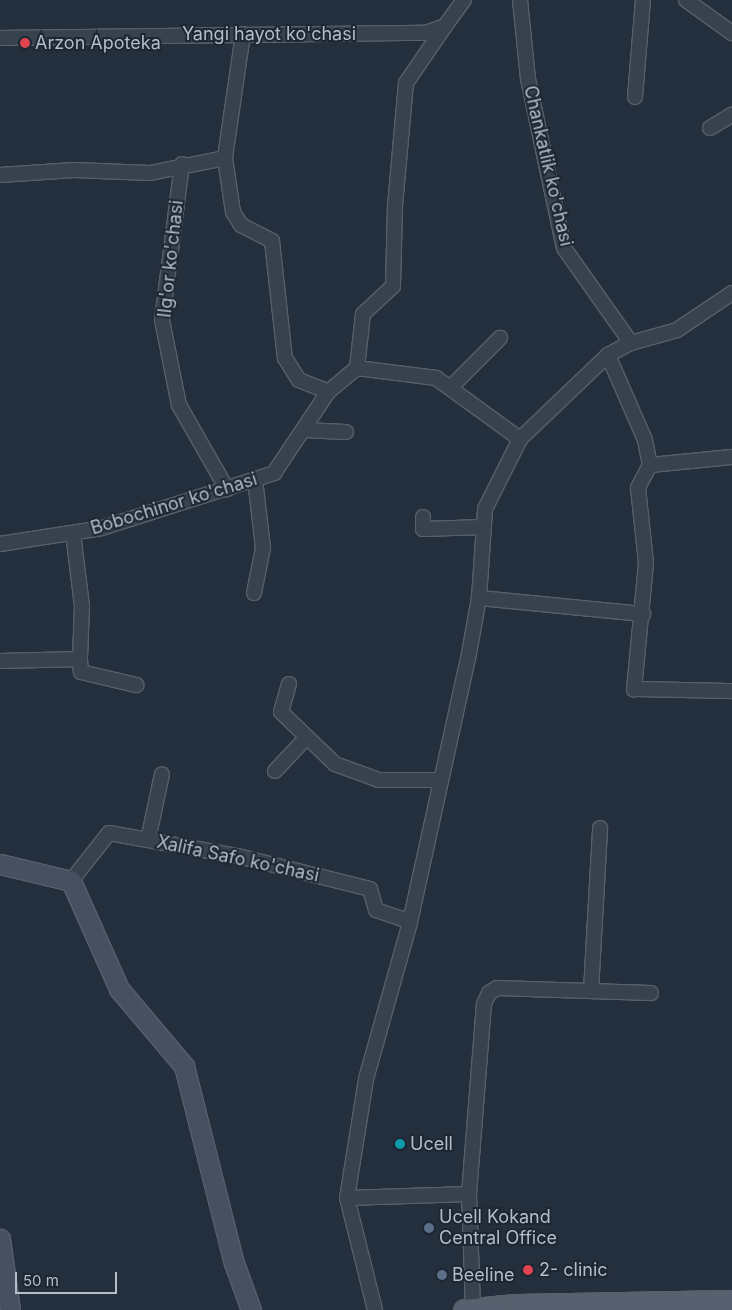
<!DOCTYPE html>
<html>
<head>
<meta charset="utf-8">
<style>
  body { margin:0 }
  #map { position:relative; width:732px; height:1310px; overflow:hidden; background:#242f3e; font-family:Inter,sans-serif }
  div>[style] { position:absolute }
  .roads { filter:drop-shadow(1px 0 #565f6c) drop-shadow(-1px 0 #565f6c) drop-shadow(0 1px #565f6c) drop-shadow(0 -1px #565f6c) }
  .street>* { height:14px; margin:-7px; padding:0 7px; transform-origin:7px; border-radius:7px; background:#38414e }
  .secondary>* { height:19px; margin:-9.5px; padding:0 9.5px; transform-origin:9.5px; border-radius:9.5px; background:#465061 }
  .primary>* { height:21px; margin:-10.5px; padding:0 10.5px; transform-origin:10.5px; border-radius:10.5px; background:#56606e }
  .dots>* { width:14px; height:14px; translate:-50% -50%; box-sizing:border-box; border:2px solid #1d2633; border-radius:50% }
  span { translate:-50% -50%; white-space:nowrap; text-align:center; line-height:1.15; -webkit-text-stroke:4px #1d2633; paint-order:stroke }
  .street-label { font-size:18px; color:#b4bcc9 }
  .poi-label { font-size:18px; color:#b4bcc9 }
  .left { translate:0 -50%; text-align:left }
  .scale { position:absolute; left:15px; top:1272px; width:102px; height:22px; box-sizing:border-box; border:2px solid #b4bcc9; border-top:0; padding-left:6px; font-size:15px; line-height:18px; white-space:nowrap; color:#b4bcc9; -webkit-text-stroke:4px #1d2633; paint-order:stroke }
</style>
</head>
<body>
<div id="map">
  <div class="roads">
    <div class="street">
      <i style="left:520px;top:0;width:79px;rotate:84.2deg"></i>
      <i style="left:528px;top:79px;width:173px;rotate:78deg"></i>
      <i style="left:564px;top:248px;width:116px;rotate:54.8deg"></i>
      <i style="left:686px;top:0;width:57px;rotate:35.7deg"></i>
      <i style="left:243px;top:34px;width:125px;rotate:98.3deg"></i>
      <i style="left:225px;top:158px;width:55px;rotate:81.6deg"></i>
      <i style="left:233px;top:212px;width:15px;rotate:58deg"></i>
      <i style="left:241px;top:225px;width:35px;rotate:27deg"></i>
      <i style="left:272px;top:241px;width:118px;rotate:83.7deg"></i>
      <i style="left:285px;top:358px;width:26px;rotate:58deg"></i>
      <i style="left:299px;top:380px;width:31px;rotate:22deg"></i>
      <i style="left:0;top:38px;width:425px;rotate:-0.7deg"></i>
      <i style="left:425px;top:33px;width:21px;rotate:-19deg"></i>
      <i style="left:445px;top:26px;width:32px;rotate:-54deg"></i>
      <i style="left:635px;top:97px;width:97px;rotate:-85.3deg"></i>
      <i style="left:710px;top:128px;width:26px;rotate:-31deg"></i>
      <i style="left:182px;top:164px;width:157px;rotate:97.3deg"></i>
      <i style="left:162px;top:320px;width:87px;rotate:78.7deg"></i>
      <i style="left:179px;top:405px;width:97px;rotate:60.3deg"></i>
      <i style="left:0;top:175px;width:74px;rotate:-3.9deg"></i>
      <i style="left:74px;top:170px;width:76px;rotate:2.3deg"></i>
      <i style="left:150px;top:173px;width:76px;rotate:-11.3deg"></i>
      <i style="left:608px;top:355px;width:93px;rotate:66.5deg"></i>
      <i style="left:645px;top:440px;width:25px;rotate:79deg"></i>
      <i style="left:650px;top:465px;width:26px;rotate:118deg"></i>
      <i style="left:638px;top:488px;width:75px;rotate:83.9deg"></i>
      <i style="left:646px;top:563px;width:127px;rotate:95.4deg"></i>
      <i style="left:634px;top:689px;width:98px;rotate:1.2deg"></i>
      <i style="left:357px;top:368px;width:80px;rotate:7.2deg"></i>
      <i style="left:436px;top:378px;width:104px;rotate:36deg"></i>
      <i style="left:450px;top:388px;width:71px;rotate:-45deg"></i>
      <i style="left:303px;top:430px;width:43px;rotate:2.7deg"></i>
      <i style="left:650px;top:465px;width:82px;rotate:-5.6deg"></i>
      <i style="left:423px;top:517px;width:12px;rotate:90deg"></i>
      <i style="left:423px;top:529px;width:61px;rotate:-1.9deg"></i>
      <i style="left:73px;top:533px;width:74px;rotate:83deg"></i>
      <i style="left:82px;top:606px;width:53px;rotate:92.2deg"></i>
      <i style="left:0;top:544px;width:103px;rotate:-8.9deg"></i>
      <i style="left:102px;top:528px;width:181px;rotate:-17.7deg"></i>
      <i style="left:274px;top:473px;width:97px;rotate:-56.3deg"></i>
      <i style="left:328px;top:392px;width:38px;rotate:-40deg"></i>
      <i style="left:357px;top:368px;width:54px;rotate:-83.7deg"></i>
      <i style="left:363px;top:314px;width:41px;rotate:-43deg"></i>
      <i style="left:393px;top:286px;width:80px;rotate:-88.6deg"></i>
      <i style="left:395px;top:206px;width:123px;rotate:-84.9deg"></i>
      <i style="left:406px;top:83px;width:69px;rotate:-55.6deg"></i>
      <i style="left:254px;top:593px;width:46px;rotate:-78.7deg"></i>
      <i style="left:263px;top:548px;width:69px;rotate:-96.6deg"></i>
      <i style="left:479px;top:598px;width:165px;rotate:5.6deg"></i>
      <i style="left:0;top:661px;width:80px;rotate:-1.4deg"></i>
      <i style="left:80px;top:659px;width:13px;rotate:86deg"></i>
      <i style="left:81px;top:672px;width:57px;rotate:13.3deg"></i>
      <i style="left:289px;top:684px;width:29px;rotate:106deg"></i>
      <i style="left:281px;top:712px;width:75px;rotate:43.9deg"></i>
      <i style="left:335px;top:764px;width:47px;rotate:20deg"></i>
      <i style="left:379px;top:780px;width:61px"></i>
      <i style="left:275px;top:771px;width:45px;rotate:-46.8deg"></i>
      <i style="left:148px;top:840px;width:67px;rotate:-78deg"></i>
      <i style="left:71px;top:881px;width:61px;rotate:-51.6deg"></i>
      <i style="left:109px;top:833px;width:135px;rotate:10.2deg"></i>
      <i style="left:242px;top:857px;width:132px;rotate:14deg"></i>
      <i style="left:370px;top:889px;width:22px;rotate:74deg"></i>
      <i style="left:376px;top:910px;width:36px;rotate:19deg"></i>
      <i style="left:591px;top:991px;width:163px;rotate:-86.8deg"></i>
      <i style="left:347px;top:1198px;width:122px;rotate:-1.9deg"></i>
      <i style="left:473px;top:1309px;width:115px;rotate:-92deg"></i>
      <i style="left:469px;top:1194px;width:191px;rotate:-85.5deg"></i>
      <i style="left:484px;top:1004px;width:12px;rotate:-66deg"></i>
      <i style="left:489px;top:993px;width:9px;rotate:-32deg"></i>
      <i style="left:497px;top:988px;width:154px;rotate:1.9deg"></i>
      <i style="left:375px;top:1310px;width:115px;rotate:-104deg"></i>
      <i style="left:347px;top:1198px;width:121px;rotate:-80.9deg"></i>
      <i style="left:366px;top:1079px;width:163px;rotate:-74.3deg"></i>
      <i style="left:410px;top:922px;width:269px;rotate:-77.6deg"></i>
      <i style="left:468px;top:659px;width:62px;rotate:-79.8deg"></i>
      <i style="left:479px;top:598px;width:89px;rotate:-86.1deg"></i>
      <i style="left:485px;top:509px;width:78px;rotate:-63.4deg"></i>
      <i style="left:520px;top:439px;width:122px;rotate:-43.7deg"></i>
      <i style="left:608px;top:355px;width:26px;rotate:-28deg"></i>
      <i style="left:631px;top:343px;width:48px;rotate:-15.8deg"></i>
      <i style="left:677px;top:330px;width:66px;rotate:-33.9deg"></i>
    </div>
    <div class="secondary">
      <i style="left:0;top:864px;width:73px;rotate:13.5deg"></i>
      <i style="left:71px;top:881px;width:118px;rotate:66deg"></i>
      <i style="left:119px;top:989px;width:101px;rotate:49.8deg"></i>
      <i style="left:184px;top:1066px;width:203px;rotate:75.8deg"></i>
      <i style="left:234px;top:1263px;width:50px;rotate:70.1deg"></i>
      <i style="left:0;top:1239px;width:72px;rotate:82deg"></i>
    </div>
    <div class="primary">
      <i style="left:464px;top:1310px;width:51px;rotate:-5.6deg"></i>
      <i style="left:515px;top:1305px;width:217px;rotate:-1.1deg"></i>
    </div>
  </div>
  <div class="dots">
    <i style="left:25px;top:43px;background:#e0444e"></i>
    <i style="left:400px;top:1144px;background:#0f9aa8"></i>
    <i style="left:429px;top:1228px;background:#5c6f8a"></i>
    <i style="left:528px;top:1270px;background:#e0444e"></i>
    <i style="left:442px;top:1275px;background:#5c6f8a"></i>
  </div>
  <div class="street-label">
    <span style="left:269px;top:34px">Yangi hayot ko'chasi</span>
    <span style="left:548px;top:166px;rotate:77deg">Chankatlik ko'chasi</span>
    <span style="left:171px;top:259px;rotate:-84deg">Ilg'or ko'chasi</span>
    <span style="left:174px;top:504px;rotate:-17deg">Bobochinor ko'chasi</span>
    <span style="left:238px;top:859px;rotate:12deg">Xalifa Safo ko'chasi</span>
  </div>
  <div class="poi-label">
    <span class="left" style="left:35px;top:43px">Arzon Apoteka</span>
    <span class="left" style="left:410px;top:1144px">Ucell</span>
    <span class="left" style="left:439px;top:1228px">Ucell Kokand<br>Central Office</span>
    <span class="left" style="left:539px;top:1270px">2- clinic</span>
    <span class="left" style="left:452px;top:1275px">Beeline</span>
  </div>
  <div class="scale">50 m</div>
</div>
</body>
</html>
